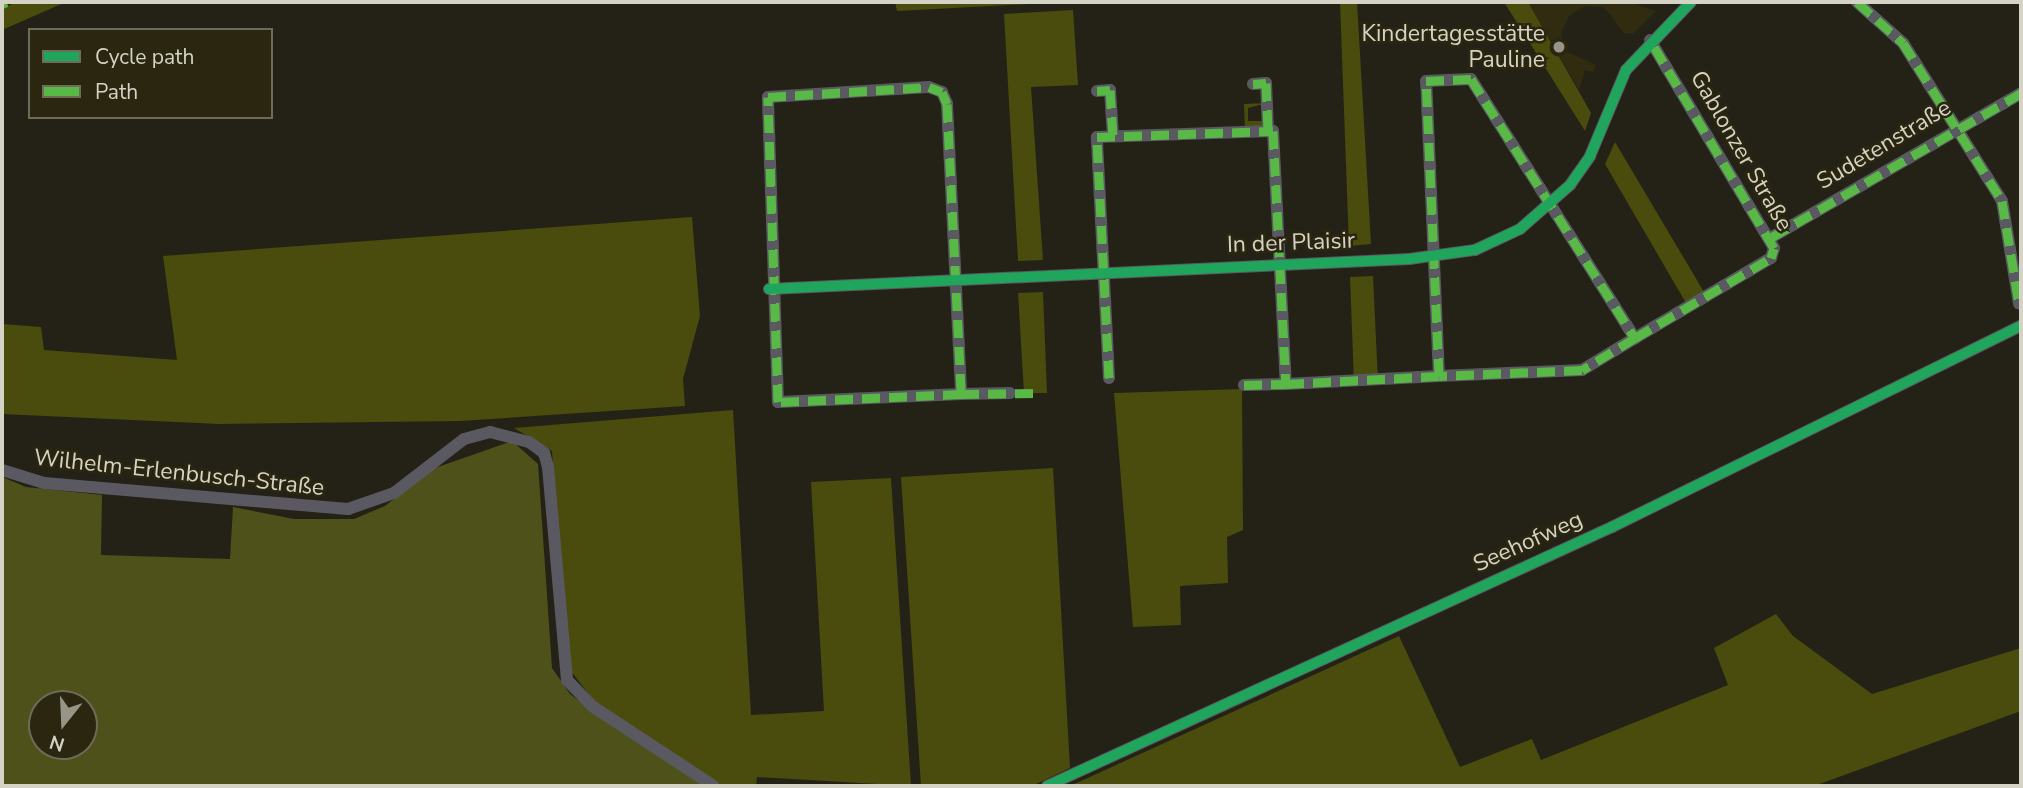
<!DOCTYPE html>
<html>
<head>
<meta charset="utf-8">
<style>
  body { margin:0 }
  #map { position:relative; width:2023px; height:788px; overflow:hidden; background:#242216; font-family:"Nunito Sans",sans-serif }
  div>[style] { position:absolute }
  .built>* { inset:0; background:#312c10 }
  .green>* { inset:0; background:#494c0c }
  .forest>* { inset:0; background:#4e521a }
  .street>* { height:12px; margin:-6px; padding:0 6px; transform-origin:6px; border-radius:6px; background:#5a5961 }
  .quiet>* { height:9px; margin-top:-4.5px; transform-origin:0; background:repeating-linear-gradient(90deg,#58b947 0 18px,transparent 0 27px) }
  .cycleway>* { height:10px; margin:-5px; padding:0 5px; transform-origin:5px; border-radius:5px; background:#20a55d }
  .dots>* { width:19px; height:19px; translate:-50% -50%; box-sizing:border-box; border:4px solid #2a2610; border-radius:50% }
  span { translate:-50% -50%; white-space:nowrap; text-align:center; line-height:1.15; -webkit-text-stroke:5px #2a2610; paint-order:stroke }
  .poi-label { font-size:23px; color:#d5d3c5 }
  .right { translate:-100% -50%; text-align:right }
  .street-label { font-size:23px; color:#d5d3c5 }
  .frame { position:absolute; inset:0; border:4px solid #d5d3c5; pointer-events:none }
  .legend { position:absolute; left:28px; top:28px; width:245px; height:91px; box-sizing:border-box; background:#2a2610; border:2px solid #6e6b58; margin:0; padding:9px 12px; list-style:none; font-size:21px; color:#d5d3c5 }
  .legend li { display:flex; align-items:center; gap:14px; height:35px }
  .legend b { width:35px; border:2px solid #6e6b58 }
  .north { position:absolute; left:28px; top:690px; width:70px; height:70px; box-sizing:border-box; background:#2a2610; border:2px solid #6e6b58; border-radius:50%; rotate:198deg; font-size:19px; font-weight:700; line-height:28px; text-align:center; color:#d5d3c5 }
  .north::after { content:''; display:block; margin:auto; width:24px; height:32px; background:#979588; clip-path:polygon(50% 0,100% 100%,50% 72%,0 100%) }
</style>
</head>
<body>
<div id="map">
  <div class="built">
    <i style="clip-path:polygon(1528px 2px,1628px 2px,1656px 11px,1633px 34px,1624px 33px,1604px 7px,1585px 6px,1569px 16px,1561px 33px,1565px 51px,1596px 65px,1593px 72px,1585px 70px,1579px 90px)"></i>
  </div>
  <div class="green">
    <i style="clip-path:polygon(16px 2px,66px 2px,2px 30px,2px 9px)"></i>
    <i style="clip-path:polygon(895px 2px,1066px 2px,897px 11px)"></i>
    <i style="clip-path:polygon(1340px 2px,1357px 2px,1371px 244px,1349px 246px)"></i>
    <i style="clip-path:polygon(1504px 2px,1528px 2px,1591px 113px,1585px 131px)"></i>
    <i style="clip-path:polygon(1073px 10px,1078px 85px,1031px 87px,1043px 260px,1018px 261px,1004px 14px)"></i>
    <i style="clip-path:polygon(1267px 103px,1248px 108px,1248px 121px,1268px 121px,1268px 131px,1245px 132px,1244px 104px)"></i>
    <i style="clip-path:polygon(1615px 142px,1704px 292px,1686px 303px,1605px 164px)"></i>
    <i style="clip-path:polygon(692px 217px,700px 316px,683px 379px,685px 406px,461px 421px,219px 424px,2px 414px,2px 324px,41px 327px,44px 350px,177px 360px,163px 256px)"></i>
    <i style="clip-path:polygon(1373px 276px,1378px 382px,1354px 383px,1350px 277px)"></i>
    <i style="clip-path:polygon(1043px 292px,1047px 393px,1024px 393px,1018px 293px)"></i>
    <i style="clip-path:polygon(1242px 389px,1243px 530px,1227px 537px,1228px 583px,1180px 586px,1181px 625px,1133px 627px,1114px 393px)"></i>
    <i style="clip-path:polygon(733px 410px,751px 715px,824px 711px,811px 482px,891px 478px,911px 786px,757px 777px,756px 786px,723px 786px,594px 701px,567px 666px,552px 451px,514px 428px)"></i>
    <i style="clip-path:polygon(1053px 468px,1070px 768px,1032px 786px,921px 786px,901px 477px)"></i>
    <i style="clip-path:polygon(1776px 614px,1793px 636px,1872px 694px,2021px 648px,2021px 711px,1814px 786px,1070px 786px,1399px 636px,1460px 767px,1532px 739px,1541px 760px,1728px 685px,1714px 648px)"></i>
  </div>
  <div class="forest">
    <i style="clip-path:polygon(evenodd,512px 441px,538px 464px,552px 668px,570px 694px,597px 715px,705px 786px,2px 786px,2px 477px,26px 487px,102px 495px,101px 555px,230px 559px,233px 507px,294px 519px,354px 519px,385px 506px,435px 468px,512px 441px,42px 704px,84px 704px,84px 746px,42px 746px,42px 704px)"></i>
  </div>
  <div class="street">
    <i style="left:1857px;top:2px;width:62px;rotate:41.7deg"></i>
    <i style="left:1903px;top:43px;width:186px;rotate:57.9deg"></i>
    <i style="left:2002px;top:201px;width:104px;rotate:80.6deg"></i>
    <i style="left:1471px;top:79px;width:307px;rotate:57.7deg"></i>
    <i style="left:1635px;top:338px;width:62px;rotate:148.9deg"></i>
    <i style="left:1582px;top:370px;width:143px;rotate:177.6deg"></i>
    <i style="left:1439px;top:376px;width:295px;rotate:-92.5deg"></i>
    <i style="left:1426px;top:81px;width:45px;rotate:-2.5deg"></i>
    <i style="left:1253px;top:84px;width:13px;rotate:-4deg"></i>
    <i style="left:1266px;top:83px;width:48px;rotate:87.6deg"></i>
    <i style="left:929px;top:87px;width:14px;rotate:21deg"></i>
    <i style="left:942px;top:92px;width:13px;rotate:67deg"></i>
    <i style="left:947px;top:104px;width:290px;rotate:87.2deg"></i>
    <i style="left:961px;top:394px;width:183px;rotate:177.5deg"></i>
    <i style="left:778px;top:402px;width:305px;rotate:-91.9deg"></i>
    <i style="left:768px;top:97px;width:161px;rotate:-3.6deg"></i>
    <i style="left:1097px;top:91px;width:13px;rotate:-4deg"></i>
    <i style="left:1110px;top:90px;width:46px;rotate:86.3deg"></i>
    <i style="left:1772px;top:237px;width:288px;rotate:-30deg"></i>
    <i style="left:769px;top:289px;width:641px;rotate:-2.68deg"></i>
    <i style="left:1409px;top:259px;width:67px;rotate:-7.8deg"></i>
    <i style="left:1475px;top:250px;width:50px;rotate:-25deg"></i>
    <i style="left:1520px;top:229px;width:67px;rotate:-41.3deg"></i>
    <i style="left:1570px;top:185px;width:35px;rotate:-55deg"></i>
    <i style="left:1590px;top:156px;width:93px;rotate:-67.3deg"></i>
    <i style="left:1626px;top:70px;width:94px;rotate:-46.3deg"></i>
    <i style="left:1635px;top:338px;width:158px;rotate:-30.5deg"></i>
    <i style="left:1771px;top:258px;width:10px;rotate:-73deg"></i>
    <i style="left:1774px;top:248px;width:242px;rotate:-120.8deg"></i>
    <i style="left:1109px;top:378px;width:241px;rotate:-92.9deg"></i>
    <i style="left:1097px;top:137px;width:176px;rotate:-2deg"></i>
    <i style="left:1273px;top:131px;width:253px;rotate:87.1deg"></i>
    <i style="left:1286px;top:384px;width:153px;rotate:-3deg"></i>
    <i style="left:1244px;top:385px;width:42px;rotate:-1.4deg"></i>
    <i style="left:961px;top:394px;width:49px;rotate:-1.2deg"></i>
    <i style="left:2px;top:470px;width:44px;rotate:17.2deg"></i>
    <i style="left:44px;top:483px;width:305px;rotate:4.9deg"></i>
    <i style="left:348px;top:509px;width:49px;rotate:-19.2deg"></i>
    <i style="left:394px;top:493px;width:88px;rotate:-37.6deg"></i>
    <i style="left:464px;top:439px;width:27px;rotate:-15deg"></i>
    <i style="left:490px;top:432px;width:40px;rotate:14.4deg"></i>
    <i style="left:529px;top:442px;width:19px;rotate:36deg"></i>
    <i style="left:544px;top:453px;width:15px;rotate:74deg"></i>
    <i style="left:548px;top:467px;width:214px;rotate:84.9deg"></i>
    <i style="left:567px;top:680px;width:36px;rotate:46deg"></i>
    <i style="left:592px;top:706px;width:146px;rotate:33.3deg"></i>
    <i style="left:1047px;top:786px;width:622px;rotate:-24.63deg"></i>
    <i style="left:1612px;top:527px;width:456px;rotate:-26.2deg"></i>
  </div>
  <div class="quiet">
    <i style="left:1857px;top:2px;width:62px;rotate:41.7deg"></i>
    <i style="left:1903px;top:43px;width:186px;rotate:57.9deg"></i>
    <i style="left:2002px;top:201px;width:104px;rotate:80.6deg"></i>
    <i style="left:2px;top:4px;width:5px;rotate:-22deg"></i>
    <i style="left:1471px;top:79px;width:307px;rotate:57.7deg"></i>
    <i style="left:1635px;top:338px;width:62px;rotate:148.9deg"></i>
    <i style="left:1582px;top:370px;width:143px;rotate:177.6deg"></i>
    <i style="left:1439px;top:376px;width:295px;rotate:-92.5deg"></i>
    <i style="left:1426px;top:81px;width:45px;rotate:-2.5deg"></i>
    <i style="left:1253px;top:84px;width:13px;rotate:-4deg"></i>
    <i style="left:1266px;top:83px;width:48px;rotate:87.6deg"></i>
    <i style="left:929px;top:87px;width:14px;rotate:21deg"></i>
    <i style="left:942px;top:92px;width:13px;rotate:67deg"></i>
    <i style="left:947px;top:104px;width:290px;rotate:87.2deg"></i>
    <i style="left:961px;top:394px;width:183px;rotate:177.5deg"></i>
    <i style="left:778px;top:402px;width:305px;rotate:-91.9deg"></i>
    <i style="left:768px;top:97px;width:161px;rotate:-3.6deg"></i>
    <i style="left:1097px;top:91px;width:13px;rotate:-4deg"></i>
    <i style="left:1110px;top:90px;width:46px;rotate:86.3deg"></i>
    <i style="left:1772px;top:237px;width:288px;rotate:-30deg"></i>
    <i style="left:1635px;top:338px;width:158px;rotate:-30.5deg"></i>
    <i style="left:1771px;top:258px;width:10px;rotate:-73deg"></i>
    <i style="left:1774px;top:248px;width:242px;rotate:-120.8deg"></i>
    <i style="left:1109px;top:378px;width:241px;rotate:-92.9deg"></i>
    <i style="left:1097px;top:137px;width:176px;rotate:-2deg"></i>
    <i style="left:1273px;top:131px;width:253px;rotate:87.1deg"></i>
    <i style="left:1286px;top:384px;width:153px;rotate:-3deg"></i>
    <i style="left:1244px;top:385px;width:42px;rotate:-1.4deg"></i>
    <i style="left:961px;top:394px;width:76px;rotate:-0.8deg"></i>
  </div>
  <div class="cycleway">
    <i style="left:769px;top:289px;width:641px;rotate:-2.68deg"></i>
    <i style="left:1409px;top:259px;width:67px;rotate:-7.8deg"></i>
    <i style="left:1475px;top:250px;width:50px;rotate:-25deg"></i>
    <i style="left:1520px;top:229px;width:67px;rotate:-41.3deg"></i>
    <i style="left:1570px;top:185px;width:35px;rotate:-55deg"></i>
    <i style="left:1590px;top:156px;width:93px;rotate:-67.3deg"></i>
    <i style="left:1626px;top:70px;width:94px;rotate:-46.3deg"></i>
    <i style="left:1047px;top:786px;width:622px;rotate:-24.63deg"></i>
    <i style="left:1612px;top:527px;width:456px;rotate:-26.2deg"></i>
  </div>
  <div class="dots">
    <i style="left:1559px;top:47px;background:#979588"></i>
  </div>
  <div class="poi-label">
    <span class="right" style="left:1545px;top:47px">Kindertagesstätte<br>Pauline</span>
  </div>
  <div class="street-label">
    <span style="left:1884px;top:145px;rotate:-31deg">Sudetenstraße</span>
    <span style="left:1741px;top:151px;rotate:60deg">Gablonzer Straße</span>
    <span style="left:1291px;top:243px;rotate:-2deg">In der Plaisir</span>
    <span style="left:179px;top:473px;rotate:6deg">Wilhelm-Erlenbusch-Straße</span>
    <span style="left:1528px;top:542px;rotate:-24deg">Seehofweg</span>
  </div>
  <div class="frame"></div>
  <ul class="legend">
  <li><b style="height:9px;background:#20a55d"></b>Cycle path</li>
  <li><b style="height:9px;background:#58b947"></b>Path</li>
  </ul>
  <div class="north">N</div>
</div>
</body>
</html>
